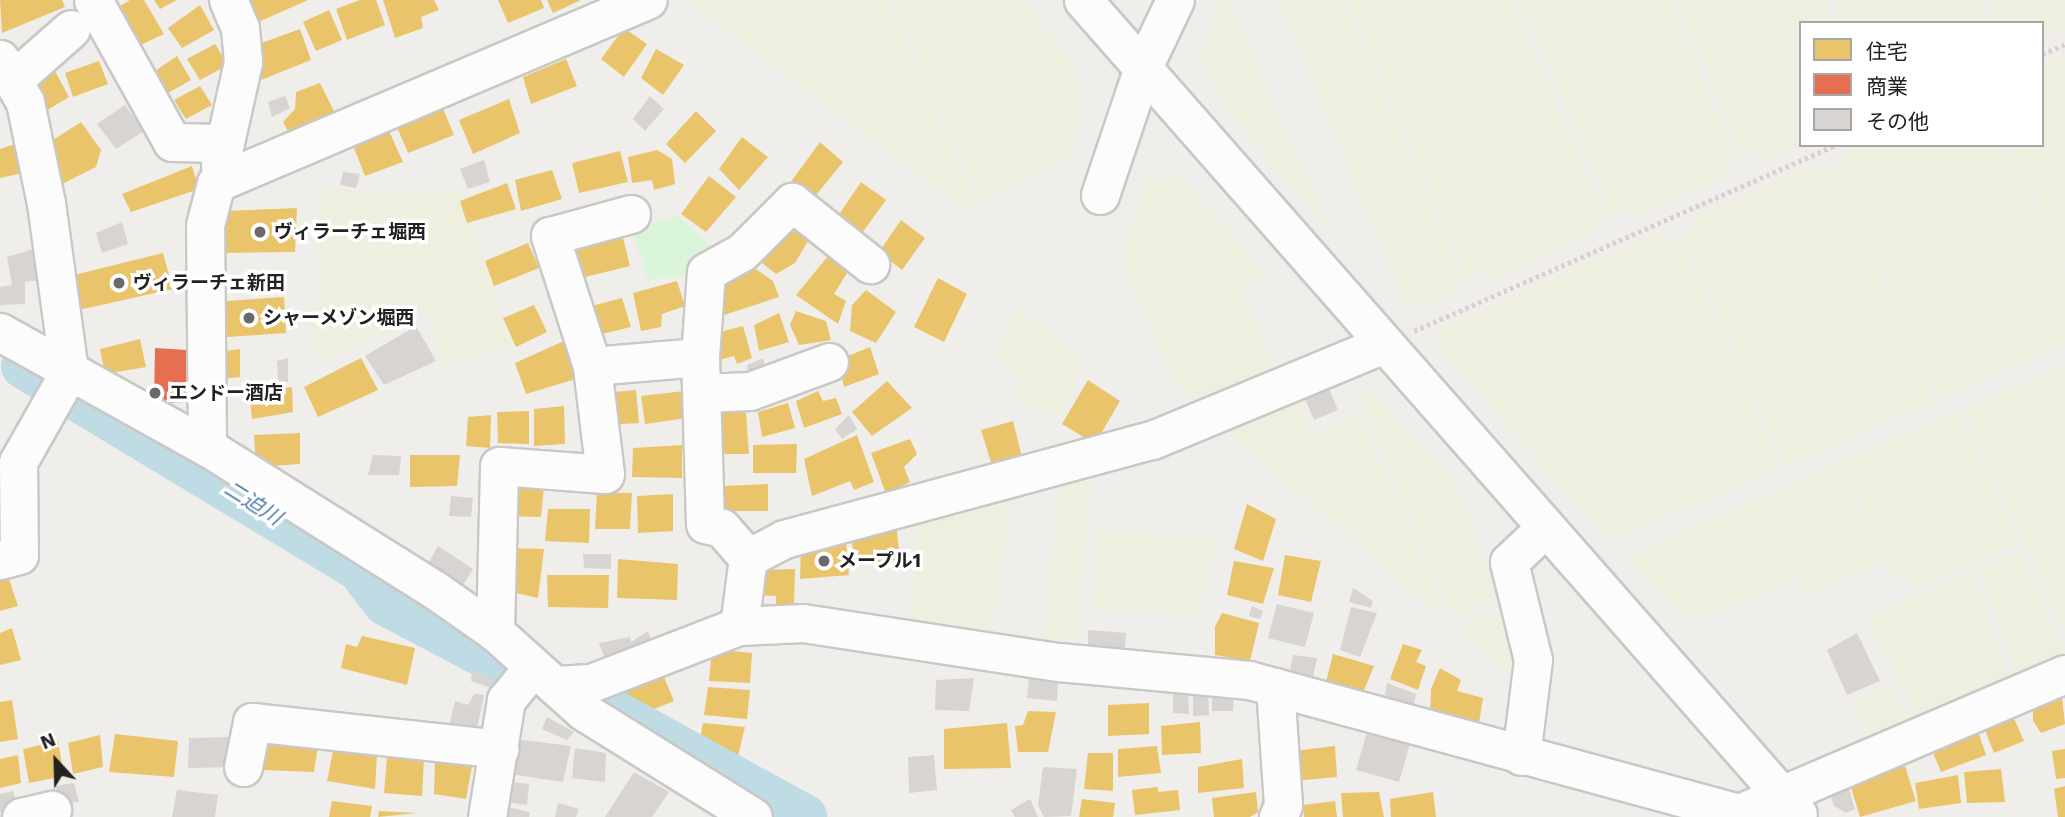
<!DOCTYPE html>
<html>
<head>
<meta charset="utf-8">
<style>
  body { margin:0 }
  #map { position:relative; width:2065px; height:817px; overflow:hidden; background:#f0eeeb; font-family:"Work Sans","Noto Sans JP",sans-serif }
  div>[style] { position:absolute }
  .farmland>* { inset:0; background:#efefdf }
  .park>* { inset:0; background:#daf5da }
  .homes>* { inset:0; background:#e9c46a }
  .shops>* { inset:0; background:#e76f51 }
  .river>* { height:46px; margin:-23px; padding:0 23px; transform-origin:23px; border-radius:23px; background:#bfdbe3 }
  .building>* { inset:0; background:#d7d4d2 }
  .path>* { height:4.5px; margin-top:-2.25px; transform-origin:0; background:repeating-linear-gradient(90deg,#dccecd 0 3.5px,transparent 0 7px) }
  .roads { filter:drop-shadow(2px 0 #c9c8c7) drop-shadow(-2px 0 #c9c8c7) drop-shadow(0 2px #c9c8c7) drop-shadow(0 -2px #c9c8c7) }
  .minor>* { height:37px; margin:-18.5px; padding:0 18.5px; transform-origin:18.5px; border-radius:18.5px; background:#fdfcfc }
  .dots>* { width:19px; height:19px; translate:-50% -50%; box-sizing:border-box; border:4px solid #fff; border-radius:50% }
  span { translate:-50% -50%; white-space:nowrap; text-align:center; line-height:1.15; -webkit-text-stroke:7px #fff; paint-order:stroke }
  .poi-label { font-size:19px; color:#222; font-weight:700 }
  .left { translate:0 -50%; text-align:left }
  .water-label { font-size:21px; color:#4a7aab; font-style:italic }
  .legend { position:absolute; left:1799px; top:21px; width:245px; height:126px; box-sizing:border-box; background:#fff; border:2px solid #a7a7a7; margin:0; padding:9px 12px; list-style:none; font-size:21px; color:#222 }
  .legend li { display:flex; align-items:center; gap:14px; height:35px }
  .legend b { width:35px; border:2px solid #a7a7a7 }
  .north { position:absolute; left:21px; top:726px; width:70px; height:70px; -webkit-text-stroke:5px #fff; paint-order:stroke; rotate:338deg; font-size:19px; font-weight:700; line-height:28px; text-align:center; color:#222 }
  .north::after { content:''; display:block; margin:auto; width:24px; height:32px; background:#222; clip-path:polygon(50% 0,100% 100%,50% 72%,0 100%) }
</style>
</head>
<body>
<div id="map">
  <div class="farmland">
    <i style="clip-path:polygon(888px 0,977px 202px,963px 208px,688px 1px)"></i>
    <i style="clip-path:polygon(892px 0,1023px 0,1076px 68px,1081px 121px,1068px 158px,981px 200px)"></i>
    <i style="clip-path:polygon(1222px 0,1228px 0,1332px 235px,1221px 102px,1199px 58px)"></i>
    <i style="clip-path:polygon(1279px 0,1343px 0,1465px 280px,1453px 285px,1457px 294px,1425px 308px,1421px 299px,1406px 305px)"></i>
    <i style="clip-path:polygon(1348px 0,1512px 0,1606px 216px,1594px 222px,1599px 232px,1486px 281px,1483px 271px,1469px 277px)"></i>
    <i style="clip-path:polygon(1519px 0,1670px 0,1738px 159px,1727px 165px,1731px 175px,1631px 218px,1627px 208px,1612px 214px)"></i>
    <i style="clip-path:polygon(1676px 0,1826px 0,1836px 23px,1801px 23px,1801px 145px,1762px 161px,1758px 150px,1743px 157px)"></i>
    <i style="clip-path:polygon(1832px 0,1983px 0,1993px 23px,1842px 23px)"></i>
    <i style="clip-path:polygon(1989px 0,2065px 0,2065px 30px,2042px 40px,2042px 23px,1998px 23px)"></i>
    <i style="clip-path:polygon(2065px 54px,2065px 266px,2013px 145px,2042px 145px,2042px 64px)"></i>
    <i style="clip-path:polygon(1857px 145px,2009px 145px,2065px 274px,2065px 345px,1939px 399px,1837px 167px,1849px 162px,1844px 151px)"></i>
    <i style="clip-path:polygon(1818px 163px,1822px 173px,1834px 168px,1936px 401px,1785px 466px,1685px 234px,1696px 229px,1692px 217px)"></i>
    <i style="clip-path:polygon(1181px 177px,1268px 275px,1241px 287px,1280px 376px,1207px 408px,1173px 381px,1122px 263px,1128px 260px,1124px 248px,1147px 182px)"></i>
    <i style="clip-path:polygon(326px 186px,364px 193px,461px 191px,512px 345px,445px 365px,424px 310px,408px 315px,411px 323px,317px 363px,308px 311px,323px 300px,313px 230px)"></i>
    <i style="clip-path:polygon(1663px 230px,1668px 241px,1681px 236px,1781px 467px,1609px 542px,1437px 345px,1445px 341px,1439px 328px)"></i>
    <i style="clip-path:polygon(1016px 305px,1085px 360px,1062px 417px,1031px 408px,1017px 393px,1021px 379px,994px 358px)"></i>
    <i style="clip-path:polygon(2065px 364px,2065px 635px,1964px 409px)"></i>
    <i style="clip-path:polygon(1370px 388px,1455px 484px,1495px 583px,1487px 587px,1493px 600px,1454px 616px,1358px 396px)"></i>
    <i style="clip-path:polygon(1295px 394px,1363px 548px,1220px 426px)"></i>
    <i style="clip-path:polygon(1959px 410px,2019px 544px,1916px 589px,1907px 571px,1892px 577px,1842px 461px)"></i>
    <i style="clip-path:polygon(1360px 414px,1445px 607px,1435px 611px,1369px 554px,1316px 433px)"></i>
    <i style="clip-path:polygon(1839px 463px,1882px 563px,1807px 595px,1764px 496px)"></i>
    <i style="clip-path:polygon(1060px 477px,1092px 480px,1077px 635px,1060px 646px,1044px 645px)"></i>
    <i style="clip-path:polygon(1013px 486px,991px 635px,909px 624px,917px 512px)"></i>
    <i style="clip-path:polygon(1761px 497px,1796px 578px,1698px 620px,1684px 618px,1626px 556px)"></i>
    <i style="clip-path:polygon(1099px 531px,1219px 537px,1198px 613px,1092px 610px)"></i>
    <i style="clip-path:polygon(2021px 550px,2065px 654px,2017px 675px,1978px 569px)"></i>
    <i style="clip-path:polygon(1971px 572px,2011px 678px,1919px 718px,1866px 617px)"></i>
    <i style="clip-path:polygon(1509px 607px,1518px 682px,1457px 629px)"></i>
    <i style="clip-path:polygon(1890px 683px,1911px 721px,1869px 739px,1851px 700px)"></i>
  </div>
  <div class="park">
    <i style="clip-path:polygon(678px 215px,716px 252px,691px 275px,648px 280px,632px 231px)"></i>
  </div>
  <div class="homes">
    <i style="clip-path:polygon(0 0,62px 0,65px 7px,2px 33px)"></i>
    <i style="clip-path:polygon(130px 0,144px 0,164px 34px,136px 47px,115px 9px)"></i>
    <i style="clip-path:polygon(154px 0,177px 0,160px 9px)"></i>
    <i style="clip-path:polygon(243px 0,308px 0,252px 25px)"></i>
    <i style="clip-path:polygon(360px 0,376px 0,385px 25px,347px 40px,336px 9px)"></i>
    <i style="clip-path:polygon(383px 0,434px 0,439px 10px,421px 17px,423px 28px,395px 38px)"></i>
    <i style="clip-path:polygon(498px 0,541px 0,544px 8px,508px 23px)"></i>
    <i style="clip-path:polygon(547px 0,581px 0,553px 13px)"></i>
    <i style="clip-path:polygon(200px 5px,214px 30px,182px 48px,168px 28px)"></i>
    <i style="clip-path:polygon(329px 10px,342px 40px,316px 51px,303px 22px)"></i>
    <i style="clip-path:polygon(624px 28px,647px 44px,624px 77px,601px 59px)"></i>
    <i style="clip-path:polygon(300px 29px,311px 60px,261px 80px,248px 48px)"></i>
    <i style="clip-path:polygon(215px 44px,228px 65px,200px 80px,187px 59px)"></i>
    <i style="clip-path:polygon(656px 49px,684px 65px,663px 95px,641px 78px)"></i>
    <i style="clip-path:polygon(177px 56px,191px 80px,168px 93px,155px 71px)"></i>
    <i style="clip-path:polygon(566px 59px,577px 86px,531px 104px,523px 77px)"></i>
    <i style="clip-path:polygon(99px 61px,108px 84px,73px 97px,65px 73px)"></i>
    <i style="clip-path:polygon(50px 62px,69px 97px,44px 112px,28px 78px)"></i>
    <i style="clip-path:polygon(320px 83px,335px 113px,291px 137px,283px 122px,295px 109px,296px 92px)"></i>
    <i style="clip-path:polygon(200px 86px,212px 105px,186px 119px,174px 100px)"></i>
    <i style="clip-path:polygon(509px 99px,520px 133px,473px 154px,459px 120px)"></i>
    <i style="clip-path:polygon(441px 104px,454px 135px,408px 153px,396px 125px)"></i>
    <i style="clip-path:polygon(696px 111px,716px 131px,685px 163px,666px 144px)"></i>
    <i style="clip-path:polygon(81px 122px,101px 150px,96px 167px,60px 185px,42px 147px)"></i>
    <i style="clip-path:polygon(389px 131px,403px 162px,365px 176px,354px 148px)"></i>
    <i style="clip-path:polygon(742px 137px,768px 157px,739px 190px,719px 169px)"></i>
    <i style="clip-path:polygon(820px 142px,843px 162px,812px 200px,790px 183px)"></i>
    <i style="clip-path:polygon(15px 144px,22px 173px,0 178px,0 149px)"></i>
    <i style="clip-path:polygon(657px 150px,672px 159px,675px 184px,654px 190px,652px 180px,632px 183px,628px 157px)"></i>
    <i style="clip-path:polygon(620px 151px,628px 182px,579px 193px,572px 163px)"></i>
    <i style="clip-path:polygon(192px 166px,199px 189px,131px 212px,122px 194px)"></i>
    <i style="clip-path:polygon(552px 170px,562px 199px,521px 211px,515px 180px)"></i>
    <i style="clip-path:polygon(709px 176px,736px 197px,706px 232px,681px 214px)"></i>
    <i style="clip-path:polygon(861px 182px,886px 200px,862px 233px,838px 216px)"></i>
    <i style="clip-path:polygon(507px 183px,516px 209px,467px 223px,460px 201px)"></i>
    <i style="clip-path:polygon(297px 208px,295px 252px,222px 253px,224px 211px)"></i>
    <i style="clip-path:polygon(901px 220px,925px 238px,902px 270px,879px 252px)"></i>
    <i style="clip-path:polygon(796px 225px,811px 236px,795px 263px,776px 274px,757px 259px)"></i>
    <i style="clip-path:polygon(622px 234px,630px 266px,581px 278px,572px 249px)"></i>
    <i style="clip-path:polygon(528px 243px,539px 268px,494px 286px,485px 261px)"></i>
    <i style="clip-path:polygon(163px 253px,173px 289px,70px 312px,66px 277px)"></i>
    <i style="clip-path:polygon(828px 256px,847px 273px,834px 294px,846px 301px,838px 324px,796px 295px)"></i>
    <i style="clip-path:polygon(750px 265px,773px 281px,779px 297px,724px 315px,715px 280px)"></i>
    <i style="clip-path:polygon(938px 278px,967px 294px,944px 342px,914px 327px)"></i>
    <i style="clip-path:polygon(677px 281px,685px 306px,662px 314px,661px 327px,641px 331px,633px 293px)"></i>
    <i style="clip-path:polygon(866px 290px,896px 312px,876px 343px,850px 331px,852px 305px)"></i>
    <i style="clip-path:polygon(284px 297px,286px 333px,214px 338px,213px 302px)"></i>
    <i style="clip-path:polygon(622px 298px,631px 327px,594px 336px,588px 307px)"></i>
    <i style="clip-path:polygon(534px 305px,547px 332px,516px 347px,503px 318px)"></i>
    <i style="clip-path:polygon(796px 311px,826px 321px,831px 340px,799px 345px,790px 325px)"></i>
    <i style="clip-path:polygon(779px 313px,789px 342px,759px 351px,754px 325px)"></i>
    <i style="clip-path:polygon(743px 326px,752px 358px,737px 364px,734px 356px,719px 360px,716px 333px)"></i>
    <i style="clip-path:polygon(140px 339px,146px 367px,105px 374px,100px 349px)"></i>
    <i style="clip-path:polygon(564px 341px,582px 377px,526px 394px,515px 363px)"></i>
    <i style="clip-path:polygon(870px 347px,879px 374px,844px 387px,838px 360px)"></i>
    <i style="clip-path:polygon(240px 349px,240px 377px,218px 379px,216px 352px)"></i>
    <i style="clip-path:polygon(361px 358px,378px 390px,318px 417px,304px 387px)"></i>
    <i style="clip-path:polygon(1088px 380px,1120px 401px,1095px 444px,1062px 424px)"></i>
    <i style="clip-path:polygon(887px 381px,912px 408px,872px 436px,852px 412px)"></i>
    <i style="clip-path:polygon(292px 387px,293px 412px,252px 419px,249px 391px)"></i>
    <i style="clip-path:polygon(636px 390px,639px 423px,605px 425px,604px 393px)"></i>
    <i style="clip-path:polygon(684px 391px,687px 418px,645px 424px,641px 396px)"></i>
    <i style="clip-path:polygon(818px 391px,823px 401px,836px 398px,842px 414px,804px 428px,796px 401px)"></i>
    <i style="clip-path:polygon(788px 403px,795px 428px,762px 437px,758px 412px)"></i>
    <i style="clip-path:polygon(564px 406px,565px 444px,534px 446px,534px 409px)"></i>
    <i style="clip-path:polygon(529px 411px,529px 444px,498px 443px,497px 412px)"></i>
    <i style="clip-path:polygon(719px 413px,746px 413px,749px 454px,718px 454px)"></i>
    <i style="clip-path:polygon(491px 415px,490px 448px,466px 446px,468px 417px)"></i>
    <i style="clip-path:polygon(1013px 421px,1023px 461px,993px 469px,981px 430px)"></i>
    <i style="clip-path:polygon(300px 433px,300px 464px,256px 467px,254px 435px)"></i>
    <i style="clip-path:polygon(857px 435px,874px 482px,854px 490px,850px 481px,812px 496px,804px 459px)"></i>
    <i style="clip-path:polygon(910px 439px,917px 454px,904px 467px,910px 482px,886px 494px,871px 453px)"></i>
    <i style="clip-path:polygon(797px 444px,796px 473px,753px 473px,753px 445px)"></i>
    <i style="clip-path:polygon(682px 445px,682px 478px,632px 477px,633px 448px)"></i>
    <i style="clip-path:polygon(410px 455px,460px 455px,457px 486px,410px 487px)"></i>
    <i style="clip-path:polygon(768px 484px,768px 511px,722px 511px,722px 486px)"></i>
    <i style="clip-path:polygon(508px 486px,544px 487px,541px 517px,508px 516px)"></i>
    <i style="clip-path:polygon(597px 493px,632px 493px,630px 529px,595px 529px)"></i>
    <i style="clip-path:polygon(673px 494px,673px 531px,638px 533px,637px 496px)"></i>
    <i style="clip-path:polygon(1247px 504px,1276px 519px,1263px 561px,1234px 549px)"></i>
    <i style="clip-path:polygon(548px 509px,590px 509px,589px 543px,545px 541px)"></i>
    <i style="clip-path:polygon(897px 531px,900px 560px,853px 565px,852px 533px)"></i>
    <i style="clip-path:polygon(846px 543px,849px 575px,800px 579px,801px 547px)"></i>
    <i style="clip-path:polygon(506px 548px,544px 549px,538px 598px,503px 590px)"></i>
    <i style="clip-path:polygon(1285px 555px,1321px 561px,1311px 602px,1278px 595px)"></i>
    <i style="clip-path:polygon(618px 559px,678px 564px,677px 600px,617px 598px)"></i>
    <i style="clip-path:polygon(1234px 561px,1274px 568px,1263px 604px,1227px 595px)"></i>
    <i style="clip-path:polygon(795px 569px,794px 606px,776px 608px,776px 596px,756px 595px,760px 570px)"></i>
    <i style="clip-path:polygon(547px 575px,609px 575px,608px 608px,548px 607px)"></i>
    <i style="clip-path:polygon(8px 576px,18px 606px,0 611px,0 578px)"></i>
    <i style="clip-path:polygon(1222px 613px,1259px 623px,1250px 661px,1215px 655px,1215px 627px)"></i>
    <i style="clip-path:polygon(12px 628px,21px 660px,0 665px,0 633px)"></i>
    <i style="clip-path:polygon(362px 636px,415px 648px,407px 685px,341px 668px,346px 644px,357px 647px)"></i>
    <i style="clip-path:polygon(1403px 644px,1422px 650px,1416px 662px,1426px 666px,1418px 690px,1390px 679px)"></i>
    <i style="clip-path:polygon(712px 649px,752px 653px,750px 683px,709px 681px)"></i>
    <i style="clip-path:polygon(1333px 654px,1374px 666px,1362px 695px,1325px 686px)"></i>
    <i style="clip-path:polygon(1440px 668px,1461px 680px,1457px 691px,1483px 698px,1479px 723px,1430px 717px,1431px 689px)"></i>
    <i style="clip-path:polygon(662px 672px,674px 701px,634px 717px,623px 687px)"></i>
    <i style="clip-path:polygon(708px 687px,750px 690px,747px 719px,704px 715px)"></i>
    <i style="clip-path:polygon(2061px 689px,2065px 724px,2041px 733px,2033px 721px,2033px 701px)"></i>
    <i style="clip-path:polygon(12px 700px,18px 739px,0 742px,0 702px)"></i>
    <i style="clip-path:polygon(1149px 703px,1149px 734px,1108px 736px,1108px 705px)"></i>
    <i style="clip-path:polygon(1028px 711px,1056px 712px,1048px 752px,1018px 752px,1015px 726px,1023px 725px)"></i>
    <i style="clip-path:polygon(2011px 712px,2024px 741px,1994px 753px,1983px 725px)"></i>
    <i style="clip-path:polygon(1200px 722px,1201px 753px,1162px 755px,1161px 726px)"></i>
    <i style="clip-path:polygon(703px 723px,745px 727px,738px 756px,698px 750px)"></i>
    <i style="clip-path:polygon(1007px 723px,1011px 768px,944px 769px,944px 729px)"></i>
    <i style="clip-path:polygon(1977px 728px,1986px 755px,1941px 772px,1931px 748px)"></i>
    <i style="clip-path:polygon(115px 734px,178px 741px,174px 777px,109px 772px)"></i>
    <i style="clip-path:polygon(267px 734px,319px 739px,314px 772px,263px 770px)"></i>
    <i style="clip-path:polygon(100px 735px,103px 767px,73px 774px,68px 743px)"></i>
    <i style="clip-path:polygon(58px 741px,64px 776px,29px 783px,23px 749px)"></i>
    <i style="clip-path:polygon(1157px 746px,1161px 773px,1118px 777px,1118px 749px)"></i>
    <i style="clip-path:polygon(1335px 746px,1337px 777px,1293px 781px,1293px 751px)"></i>
    <i style="clip-path:polygon(2065px 749px,2065px 778px,2056px 779px,2052px 751px)"></i>
    <i style="clip-path:polygon(333px 751px,377px 756px,375px 789px,327px 781px)"></i>
    <i style="clip-path:polygon(1088px 753px,1113px 753px,1113px 791px,1084px 789px)"></i>
    <i style="clip-path:polygon(18px 755px,21px 783px,0 788px,0 759px)"></i>
    <i style="clip-path:polygon(387px 756px,424px 758px,422px 796px,384px 793px)"></i>
    <i style="clip-path:polygon(1242px 759px,1244px 788px,1198px 793px,1198px 767px)"></i>
    <i style="clip-path:polygon(435px 761px,473px 761px,466px 799px,434px 794px)"></i>
    <i style="clip-path:polygon(1905px 766px,1916px 801px,1860px 817px,1850px 784px)"></i>
    <i style="clip-path:polygon(2001px 769px,2005px 802px,1967px 803px,1964px 772px)"></i>
    <i style="clip-path:polygon(1958px 775px,1961px 803px,1919px 809px,1915px 783px)"></i>
    <i style="clip-path:polygon(2065px 786px,2065px 817px,2058px 817px,2054px 789px)"></i>
    <i style="clip-path:polygon(1158px 787px,1158px 792px,1178px 790px,1180px 810px,1135px 815px,1132px 790px)"></i>
    <i style="clip-path:polygon(1256px 792px,1258px 812px,1250px 817px,1214px 817px,1212px 798px)"></i>
    <i style="clip-path:polygon(1379px 792px,1384px 817px,1343px 817px,1341px 793px)"></i>
    <i style="clip-path:polygon(1433px 792px,1436px 817px,1391px 817px,1390px 799px)"></i>
    <i style="clip-path:polygon(1082px 799px,1115px 803px,1113px 817px,1079px 817px)"></i>
    <i style="clip-path:polygon(332px 801px,372px 806px,370px 817px,329px 817px)"></i>
    <i style="clip-path:polygon(1335px 801px,1337px 817px,1304px 817px,1303px 805px)"></i>
    <i style="clip-path:polygon(379px 811px,417px 813px,378px 817px)"></i>
  </div>
  <div class="shops">
    <i style="clip-path:polygon(155px 348px,187px 350px,186px 402px,154px 403px)"></i>
  </div>
  <div class="river">
    <i style="left:24px;top:366px;width:391px;rotate:31.1deg"></i>
    <i style="left:359px;top:568px;width:44px;rotate:52.4deg"></i>
    <i style="left:386px;top:603px;width:127px;rotate:27.8deg"></i>
    <i style="left:614px;top:713px;width:217px;rotate:28.7deg"></i>
  </div>
  <div class="building">
    <i style="clip-path:polygon(285px 96px,290px 108px,272px 117px,268px 102px)"></i>
    <i style="clip-path:polygon(650px 96px,664px 109px,645px 131px,633px 119px)"></i>
    <i style="clip-path:polygon(125px 105px,144px 131px,116px 149px,97px 124px)"></i>
    <i style="clip-path:polygon(484px 160px,490px 182px,468px 189px,460px 169px)"></i>
    <i style="clip-path:polygon(343px 172px,360px 174px,356px 188px,340px 185px)"></i>
    <i style="clip-path:polygon(122px 222px,128px 244px,102px 253px,96px 233px)"></i>
    <i style="clip-path:polygon(40px 247px,46px 279px,25px 282px,25px 304px,0 305px,0 287px,12px 285px,7px 257px)"></i>
    <i style="clip-path:polygon(416px 326px,436px 361px,384px 385px,365px 356px)"></i>
    <i style="clip-path:polygon(288px 358px,288px 382px,278px 382px,277px 361px)"></i>
    <i style="clip-path:polygon(763px 358px,767px 375px,749px 381px,747px 365px)"></i>
    <i style="clip-path:polygon(1327px 384px,1338px 410px,1314px 420px,1303px 394px)"></i>
    <i style="clip-path:polygon(849px 415px,857px 429px,842px 439px,835px 429px)"></i>
    <i style="clip-path:polygon(373px 455px,401px 456px,399px 475px,368px 475px)"></i>
    <i style="clip-path:polygon(451px 496px,473px 498px,471px 517px,449px 516px)"></i>
    <i style="clip-path:polygon(438px 546px,473px 569px,460px 590px,425px 569px)"></i>
    <i style="clip-path:polygon(583px 554px,611px 554px,611px 569px,584px 568px)"></i>
    <i style="clip-path:polygon(1353px 588px,1373px 601px,1371px 608px,1349px 602px)"></i>
    <i style="clip-path:polygon(1277px 604px,1314px 613px,1305px 647px,1268px 638px)"></i>
    <i style="clip-path:polygon(1252px 606px,1263px 611px,1260px 619px,1249px 616px)"></i>
    <i style="clip-path:polygon(1351px 607px,1377px 613px,1360px 657px,1340px 650px)"></i>
    <i style="clip-path:polygon(1088px 630px,1126px 633px,1125px 653px,1088px 649px)"></i>
    <i style="clip-path:polygon(648px 631px,651px 641px,605px 659px,599px 643px,630px 637px,631px 642px)"></i>
    <i style="clip-path:polygon(1857px 633px,1880px 681px,1847px 695px,1827px 650px)"></i>
    <i style="clip-path:polygon(1293px 655px,1317px 658px,1312px 682px,1289px 677px)"></i>
    <i style="clip-path:polygon(472px 672px,493px 678px,491px 688px,471px 681px)"></i>
    <i style="clip-path:polygon(974px 678px,969px 711px,935px 710px,936px 680px)"></i>
    <i style="clip-path:polygon(1029px 678px,1058px 681px,1057px 701px,1027px 698px)"></i>
    <i style="clip-path:polygon(1387px 683px,1416px 694px,1412px 713px,1384px 703px)"></i>
    <i style="clip-path:polygon(1188px 688px,1189px 714px,1173px 713px,1173px 690px)"></i>
    <i style="clip-path:polygon(1208px 691px,1209px 715px,1193px 716px,1193px 692px)"></i>
    <i style="clip-path:polygon(474px 694px,484px 695px,476px 733px,449px 726px,455px 701px,468px 705px)"></i>
    <i style="clip-path:polygon(1212px 694px,1234px 694px,1233px 711px,1212px 711px)"></i>
    <i style="clip-path:polygon(547px 717px,574px 732px,567px 740px,542px 729px)"></i>
    <i style="clip-path:polygon(1367px 732px,1410px 744px,1399px 782px,1356px 770px)"></i>
    <i style="clip-path:polygon(229px 737px,230px 767px,188px 768px,189px 738px)"></i>
    <i style="clip-path:polygon(515px 739px,571px 746px,563px 782px,510px 774px)"></i>
    <i style="clip-path:polygon(575px 748px,606px 753px,605px 782px,572px 778px)"></i>
    <i style="clip-path:polygon(934px 755px,937px 790px,909px 793px,908px 757px)"></i>
    <i style="clip-path:polygon(1043px 767px,1077px 769px,1071px 816px,1044px 817px,1038px 805px)"></i>
    <i style="clip-path:polygon(634px 772px,669px 792px,652px 817px,605px 817px)"></i>
    <i style="clip-path:polygon(505px 781px,529px 784px,527px 805px,502px 801px)"></i>
    <i style="clip-path:polygon(74px 783px,79px 802px,59px 804px,56px 786px)"></i>
    <i style="clip-path:polygon(1848px 786px,1855px 809px,1846px 813px,1834px 806px,1830px 793px)"></i>
    <i style="clip-path:polygon(177px 790px,218px 795px,215px 817px,172px 817px)"></i>
    <i style="clip-path:polygon(13px 791px,18px 809px,0 812px,0 794px)"></i>
    <i style="clip-path:polygon(1030px 799px,1038px 817px,1015px 817px,1011px 810px)"></i>
    <i style="clip-path:polygon(558px 803px,579px 809px,576px 817px,555px 817px)"></i>
    <i style="clip-path:polygon(499px 805px,530px 812px,529px 817px,497px 817px)"></i>
  </div>
  <div class="path">
    <i style="left:2042px;top:54px;width:25px;rotate:-23deg"></i>
    <i style="left:1414px;top:331px;width:460px;rotate:-23.8deg"></i>
  </div>
  <div class="roads">
    <div class="minor">
      <i style="left:93px;top:0;width:162px;rotate:60.9deg"></i>
      <i style="left:172px;top:142px;width:53px;rotate:1.1deg"></i>
      <i style="left:1083px;top:0;width:1083px;rotate:48.7deg"></i>
      <i style="left:0;top:59px;width:50px;rotate:59.8deg"></i>
      <i style="left:25px;top:102px;width:103px;rotate:78.3deg"></i>
      <i style="left:46px;top:203px;width:171px;rotate:82.2deg"></i>
      <i style="left:69px;top:372px;width:103px;rotate:119.5deg"></i>
      <i style="left:18px;top:462px;width:93px;rotate:89.4deg"></i>
      <i style="left:19px;top:555px;width:20px;rotate:165deg"></i>
      <i style="left:13px;top:80px;width:77px;rotate:-41.3deg"></i>
      <i style="left:220px;top:165px;width:106px;rotate:-77.4deg"></i>
      <i style="left:243px;top:62px;width:34px;rotate:-95deg"></i>
      <i style="left:240px;top:28px;width:30px;rotate:-113deg"></i>
      <i style="left:1100px;top:195px;width:135px;rotate:-71.4deg"></i>
      <i style="left:1143px;top:67px;width:74px;rotate:-64.5deg"></i>
      <i style="left:0;top:332px;width:237px;rotate:29.1deg"></i>
      <i style="left:207px;top:447px;width:269px;rotate:32.1deg"></i>
      <i style="left:435px;top:590px;width:73px;rotate:35deg"></i>
      <i style="left:495px;top:632px;width:118px;rotate:41.9deg"></i>
      <i style="left:583px;top:711px;width:200px;rotate:31.9deg"></i>
      <i style="left:592px;top:366px;width:108px;rotate:-4.8deg"></i>
      <i style="left:702px;top:393px;width:48px;rotate:-2.4deg"></i>
      <i style="left:750px;top:391px;width:84px;rotate:-20.2deg"></i>
      <i style="left:207px;top:447px;width:222px;rotate:-90.5deg"></i>
      <i style="left:205px;top:225px;width:43px;rotate:-75.3deg"></i>
      <i style="left:216px;top:183px;width:469px;rotate:-23deg"></i>
      <i style="left:748px;top:558px;width:40px;rotate:-131deg"></i>
      <i style="left:722px;top:528px;width:17px;rotate:-167deg"></i>
      <i style="left:705px;top:524px;width:167px;rotate:-91.7deg"></i>
      <i style="left:700px;top:357px;width:85px;rotate:-86deg"></i>
      <i style="left:706px;top:272px;width:41px;rotate:-29.1deg"></i>
      <i style="left:742px;top:252px;width:71px;rotate:-45deg"></i>
      <i style="left:792px;top:202px;width:100px;rotate:38.5deg"></i>
      <i style="left:739px;top:626px;width:69px;rotate:-82.5deg"></i>
      <i style="left:748px;top:558px;width:41px;rotate:-27.8deg"></i>
      <i style="left:784px;top:539px;width:381px;rotate:-15.1deg"></i>
      <i style="left:1152px;top:440px;width:251px;rotate:-22.5deg"></i>
      <i style="left:495px;top:632px;width:166px;rotate:-88.6deg"></i>
      <i style="left:499px;top:466px;width:106px;rotate:4.3deg"></i>
      <i style="left:605px;top:474px;width:109px;rotate:-96.9deg"></i>
      <i style="left:592px;top:366px;width:137px;rotate:-107.9deg"></i>
      <i style="left:550px;top:236px;width:84px;rotate:-15.2deg"></i>
      <i style="left:554px;top:685px;width:37px;rotate:-3deg"></i>
      <i style="left:591px;top:683px;width:159px;rotate:-21.1deg"></i>
      <i style="left:739px;top:626px;width:64px;rotate:-2.7deg"></i>
      <i style="left:803px;top:623px;width:259px;rotate:8.7deg"></i>
      <i style="left:1059px;top:662px;width:191px;rotate:5.4deg"></i>
      <i style="left:1249px;top:680px;width:508px;rotate:15.19deg"></i>
      <i style="left:1739px;top:813px;width:354px;rotate:-23.1deg"></i>
      <i style="left:1275px;top:687px;width:118px;rotate:86.1deg"></i>
      <i style="left:1283px;top:805px;width:13px;rotate:113deg"></i>
      <i style="left:1521px;top:756px;width:97px;rotate:-82.9deg"></i>
      <i style="left:1533px;top:660px;width:101px;rotate:-103.8deg"></i>
      <i style="left:1509px;top:562px;width:48px;rotate:-43.3deg"></i>
      <i style="left:243px;top:767px;width:46px;rotate:-78.7deg"></i>
      <i style="left:252px;top:722px;width:249px;rotate:6.2deg"></i>
      <i style="left:21px;top:817px;width:32px;rotate:-13deg"></i>
      <i style="left:487px;top:817px;width:119px;rotate:-80.8deg"></i>
      <i style="left:506px;top:700px;width:43px;rotate:-50.7deg"></i>
    </div>
  </div>
  <div class="dots">
    <i style="left:260px;top:232px;background:#6a6968"></i>
    <i style="left:119px;top:283px;background:#6a6968"></i>
    <i style="left:249px;top:318px;background:#6a6968"></i>
    <i style="left:155px;top:393px;background:#6a6968"></i>
    <i style="left:824px;top:561px;background:#6a6968"></i>
  </div>
  <div class="poi-label">
    <span class="left" style="left:274px;top:232px">ヴィラーチェ堀西</span>
    <span class="left" style="left:133px;top:283px">ヴィラーチェ新田</span>
    <span class="left" style="left:263px;top:318px">シャーメゾン堀西</span>
    <span class="left" style="left:169px;top:393px">エンドー酒店</span>
    <span class="left" style="left:838px;top:561px">メープル1</span>
  </div>
  <div class="water-label">
    <span style="left:253px;top:503px;rotate:32deg">二迫川</span>
  </div>
  <ul class="legend">
  <li><b style="height:19px;background:#e9c46a"></b>住宅</li>
  <li><b style="height:19px;background:#e76f51"></b>商業</li>
  <li><b style="height:19px;background:#d7d4d2"></b>その他</li>
  </ul>
  <div class="north">N</div>
</div>
</body>
</html>
